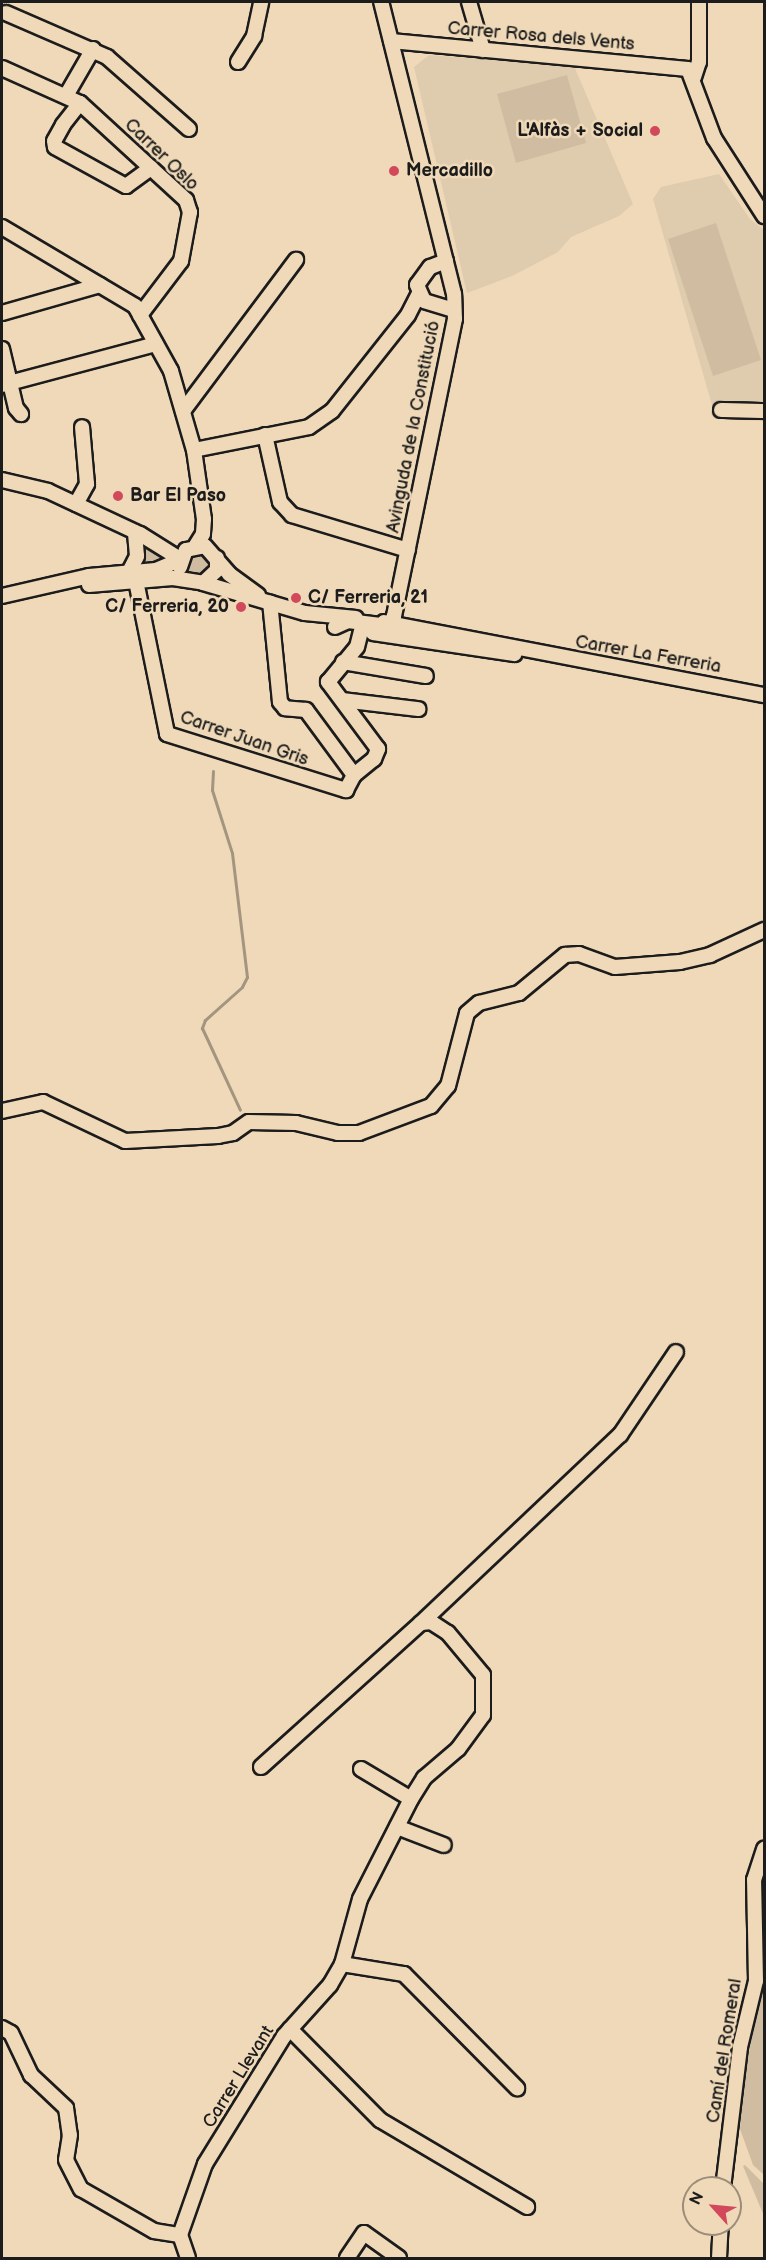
<!DOCTYPE html>
<html>
<head>
<meta charset="utf-8">
<style>
  body { margin:0 }
  #map { position:relative; width:766px; height:2260px; overflow:hidden; background:#efd9b8; font-family:"Balsamiq Sans",sans-serif }
  div>[style] { position:absolute }
  .built>* { inset:0; background:#dfcbad }
  .green>* { inset:0; background:#d0bda1 }
  .stream>* { height:3px; margin:-1.5px; padding:0 1.5px; transform-origin:1.5px; border-radius:1.5px; background:#a49580 }
  .roads { filter:drop-shadow(2px 0 #1c1c1c) drop-shadow(-2px 0 #1c1c1c) drop-shadow(0 2px #1c1c1c) drop-shadow(0 -2px #1c1c1c) }
  .minor>* { height:14px; margin:-7px; padding:0 7px; transform-origin:7px; border-radius:7px; background:#efd9b8 }
  .dots>* { width:16px; height:16px; translate:-50% -50%; box-sizing:border-box; border:3px solid #efd9b8; border-radius:50% }
  span { translate:-50% -50%; white-space:nowrap; text-align:center; line-height:1.15; -webkit-text-stroke:5px #efd9b8; paint-order:stroke }
  .street-label { font-size:18px; color:#1c1c1c }
  .poi-label { font-size:18px; color:#1c1c1c; font-weight:700 }
  .right { translate:-100% -50%; text-align:right }
  .left { translate:0 -50%; text-align:left }
  .frame { position:absolute; inset:0; border:3px solid #1c1c1c; pointer-events:none }
  .north { position:absolute; left:682px; top:2176px; width:60px; height:60px; box-sizing:border-box; background:#efd9b8; border:2px solid #9b8d7a; border-radius:50%; rotate:297deg; font-size:16px; font-weight:700; line-height:24px; text-align:center; color:#1c1c1c }
  .north::after { content:''; display:block; margin:auto; width:21px; height:27px; background:#d1495b; clip-path:polygon(50% 0,100% 100%,50% 72%,0 100%) }
</style>
</head>
<body>
<div id="map">
  <div class="built">
    <i style="clip-path:polygon(429px 55px,574px 66px,633px 204px,619px 216px,571px 237px,558px 252px,512px 276px,467px 293px,414px 67px)"></i>
    <i style="clip-path:polygon(719px 174px,750px 219px,764px 230px,764px 421px,716px 419px,653px 199px,661px 187px)"></i>
  </div>
  <div class="green">
    <i style="clip-path:polygon(567px 75px,586px 143px,516px 163px,497px 94px)"></i>
    <i style="clip-path:polygon(716px 223px,761px 360px,713px 376px,668px 239px)"></i>
    <i style="clip-path:polygon(139px 538px,174px 558px,165px 563px,136px 565px)"></i>
    <i style="clip-path:polygon(196px 549px,213px 558px,209px 576px,190px 577px,184px 569px,185px 559px)"></i>
    <i style="clip-path:polygon(764px 1968px,764px 2175px,753px 2165px,740px 2129px,741px 2114px,738px 2115px)"></i>
    <i style="clip-path:polygon(745px 2165px,764px 2184px,764px 2216px,743px 2166px)"></i>
  </div>
  <div class="stream">
    <i style="left:213px;top:771px;width:19px;rotate:93deg"></i>
    <i style="left:212px;top:790px;width:66px;rotate:72.4deg"></i>
    <i style="left:232px;top:853px;width:125px;rotate:83.1deg"></i>
    <i style="left:247px;top:977px;width:11px;rotate:117deg"></i>
    <i style="left:242px;top:987px;width:50px;rotate:138.3deg"></i>
    <i style="left:205px;top:1020px;width:9px;rotate:111deg"></i>
    <i style="left:202px;top:1028px;width:90px;rotate:65.1deg"></i>
  </div>
  <div class="roads">
    <div class="minor">
      <i style="left:469px;top:2px;width:50px;rotate:73.7deg"></i>
      <i style="left:6px;top:13px;width:110px;rotate:23.5deg"></i>
      <i style="left:107px;top:57px;width:109px;rotate:41.3deg"></i>
      <i style="left:391px;top:41px;width:298px;rotate:5.4deg"></i>
      <i style="left:688px;top:69px;width:74px;rotate:69.4deg"></i>
      <i style="left:714px;top:138px;width:93px;rotate:57.3deg"></i>
      <i style="left:238px;top:62px;width:31px;rotate:-58deg"></i>
      <i style="left:254px;top:36px;width:35px;rotate:-78deg"></i>
      <i style="left:2px;top:68px;width:85px;rotate:24.2deg"></i>
      <i style="left:80px;top:103px;width:144px;rotate:42.5deg"></i>
      <i style="left:186px;top:200px;width:13px;rotate:72deg"></i>
      <i style="left:190px;top:212px;width:50px;rotate:100.4deg"></i>
      <i style="left:181px;top:261px;width:68px;rotate:127.2deg"></i>
      <i style="left:694px;top:77px;width:16px;rotate:-72deg"></i>
      <i style="left:699px;top:62px;width:60px;rotate:-90deg"></i>
      <i style="left:67px;top:94px;width:52px;rotate:-60deg"></i>
      <i style="left:80px;top:103px;width:28px;rotate:128deg"></i>
      <i style="left:63px;top:125px;width:18px;rotate:119deg"></i>
      <i style="left:54px;top:141px;width:6px;rotate:81deg"></i>
      <i style="left:55px;top:147px;width:81px;rotate:28.8deg"></i>
      <i style="left:126px;top:186px;width:31px;rotate:-36deg"></i>
      <i style="left:2px;top:227px;width:155px;rotate:30.7deg"></i>
      <i style="left:135px;top:306px;width:74px;rotate:61deg"></i>
      <i style="left:171px;top:371px;width:82px;rotate:73.8deg"></i>
      <i style="left:194px;top:450px;width:70px;rotate:81.8deg"></i>
      <i style="left:204px;top:519px;width:15px;rotate:94deg"></i>
      <i style="left:203px;top:534px;width:13px;rotate:122deg"></i>
      <i style="left:446px;top:261px;width:17px;rotate:159deg"></i>
      <i style="left:430px;top:267px;width:22px;rotate:126deg"></i>
      <i style="left:417px;top:285px;width:17px;rotate:66deg"></i>
      <i style="left:424px;top:301px;width:31px;rotate:17deg"></i>
      <i style="left:2px;top:313px;width:102px;rotate:-15.9deg"></i>
      <i style="left:2px;top:349px;width:61px;rotate:76.7deg"></i>
      <i style="left:16px;top:408px;width:8px;rotate:50deg"></i>
      <i style="left:2px;top:385px;width:159px;rotate:-14.9deg"></i>
      <i style="left:721px;top:410px;width:43px;rotate:1.3deg"></i>
      <i style="left:183px;top:411px;width:189px;rotate:-53.2deg"></i>
      <i style="left:265px;top:435px;width:69px;rotate:77.4deg"></i>
      <i style="left:280px;top:502px;width:18px;rotate:47deg"></i>
      <i style="left:292px;top:515px;width:121px;rotate:16.8deg"></i>
      <i style="left:194px;top:450px;width:117px;rotate:-11.3deg"></i>
      <i style="left:309px;top:427px;width:28px;rotate:-35deg"></i>
      <i style="left:332px;top:411px;width:122px;rotate:-51.6deg"></i>
      <i style="left:408px;top:315px;width:25px;rotate:-63deg"></i>
      <i style="left:2px;top:480px;width:47px;rotate:13.4deg"></i>
      <i style="left:48px;top:491px;width:102px;rotate:25.1deg"></i>
      <i style="left:140px;top:534px;width:47px;rotate:32deg"></i>
      <i style="left:76px;top:504px;width:23px;rotate:-61deg"></i>
      <i style="left:87px;top:484px;width:57px;rotate:-95deg"></i>
      <i style="left:180px;top:567px;width:18px;rotate:-71deg"></i>
      <i style="left:186px;top:550px;width:19px;rotate:-12deg"></i>
      <i style="left:205px;top:546px;width:37px;rotate:49deg"></i>
      <i style="left:229px;top:574px;width:36px;rotate:36deg"></i>
      <i style="left:129px;top:572px;width:18px;rotate:-63deg"></i>
      <i style="left:137px;top:556px;width:24px;rotate:-95deg"></i>
      <i style="left:136px;top:581px;width:156px;rotate:78.5deg"></i>
      <i style="left:167px;top:734px;width:188px;rotate:17.4deg"></i>
      <i style="left:346px;top:790px;width:17px;rotate:-62deg"></i>
      <i style="left:354px;top:775px;width:81px;rotate:-126.4deg"></i>
      <i style="left:306px;top:710px;width:21px;rotate:-175deg"></i>
      <i style="left:285px;top:708px;width:8px;rotate:-130deg"></i>
      <i style="left:280px;top:702px;width:100px;rotate:-95.7deg"></i>
      <i style="left:203px;top:583px;width:106px;rotate:16.4deg"></i>
      <i style="left:305px;top:613px;width:51px;rotate:5.6deg"></i>
      <i style="left:89px;top:585px;width:84px;rotate:-4.8deg"></i>
      <i style="left:173px;top:578px;width:30px;rotate:9deg"></i>
      <i style="left:203px;top:583px;width:19px;rotate:-43deg"></i>
      <i style="left:217px;top:570px;width:12px;rotate:-90deg"></i>
      <i style="left:2px;top:596px;width:89px;rotate:-12.9deg"></i>
      <i style="left:89px;top:576px;width:67px;rotate:-5.1deg"></i>
      <i style="left:156px;top:570px;width:26px;rotate:-23deg"></i>
      <i style="left:384px;top:622px;width:387px;rotate:10.9deg"></i>
      <i style="left:335px;top:627px;width:14px;rotate:-25deg"></i>
      <i style="left:348px;top:621px;width:41px;rotate:7deg"></i>
      <i style="left:389px;top:626px;width:11px;rotate:-63deg"></i>
      <i style="left:394px;top:616px;width:303px;rotate:-78.4deg"></i>
      <i style="left:455px;top:319px;width:25px;rotate:-92deg"></i>
      <i style="left:454px;top:294px;width:301px;rotate:-104deg"></i>
      <i style="left:373px;top:633px;width:143px;rotate:8.5deg"></i>
      <i style="left:343px;top:662px;width:84px;rotate:9.6deg"></i>
      <i style="left:342px;top:700px;width:77px;rotate:6.8deg"></i>
      <i style="left:354px;top:775px;width:26px;rotate:-39deg"></i>
      <i style="left:374px;top:759px;width:11px;rotate:-68deg"></i>
      <i style="left:378px;top:749px;width:84px;rotate:-126.7deg"></i>
      <i style="left:328px;top:682px;width:45px;rotate:-50.4deg"></i>
      <i style="left:357px;top:647px;width:16px;rotate:-76deg"></i>
      <i style="left:2px;top:1111px;width:42px;rotate:-12.4deg"></i>
      <i style="left:43px;top:1102px;width:91px;rotate:25.4deg"></i>
      <i style="left:125px;top:1141px;width:93px;rotate:-3.1deg"></i>
      <i style="left:218px;top:1136px;width:15px;rotate:-11deg"></i>
      <i style="left:233px;top:1133px;width:19px;rotate:-35deg"></i>
      <i style="left:249px;top:1122px;width:47px;rotate:1.2deg"></i>
      <i style="left:296px;top:1123px;width:43px;rotate:13.4deg"></i>
      <i style="left:338px;top:1133px;width:21px"></i>
      <i style="left:359px;top:1133px;width:77px;rotate:-20.6deg"></i>
      <i style="left:431px;top:1106px;width:26px;rotate:-50deg"></i>
      <i style="left:448px;top:1086px;width:75px;rotate:-75.4deg"></i>
      <i style="left:467px;top:1013px;width:16px;rotate:-40deg"></i>
      <i style="left:479px;top:1003px;width:41px;rotate:-14deg"></i>
      <i style="left:519px;top:993px;width:60px;rotate:-39.6deg"></i>
      <i style="left:565px;top:955px;width:14px;rotate:-4deg"></i>
      <i style="left:579px;top:954px;width:38px;rotate:20deg"></i>
      <i style="left:615px;top:967px;width:65px;rotate:-4.4deg"></i>
      <i style="left:680px;top:962px;width:31px;rotate:-13deg"></i>
      <i style="left:710px;top:955px;width:60px;rotate:-24.8deg"></i>
      <i style="left:261px;top:1767px;width:215px;rotate:-42deg"></i>
      <i style="left:421px;top:1623px;width:274px;rotate:-43.4deg"></i>
      <i style="left:620px;top:1435px;width:100px;rotate:-56deg"></i>
      <i style="left:361px;top:1769px;width:58px;rotate:31deg"></i>
      <i style="left:397px;top:1827px;width:50px;rotate:21deg"></i>
      <i style="left:342px;top:1964px;width:63px;rotate:9.2deg"></i>
      <i style="left:404px;top:1974px;width:161px;rotate:45.3deg"></i>
      <i style="left:2px;top:2028px;width:10px;rotate:29deg"></i>
      <i style="left:11px;top:2033px;width:47px;rotate:64.5deg"></i>
      <i style="left:31px;top:2075px;width:48px;rotate:43.3deg"></i>
      <i style="left:66px;top:2108px;width:27px;rotate:82deg"></i>
      <i style="left:70px;top:2135px;width:25px;rotate:99deg"></i>
      <i style="left:66px;top:2160px;width:33px;rotate:63deg"></i>
      <i style="left:81px;top:2189px;width:84px;rotate:29.9deg"></i>
      <i style="left:154px;top:2231px;width:26px;rotate:9deg"></i>
      <i style="left:290px;top:2029px;width:128px;rotate:45.3deg"></i>
      <i style="left:380px;top:2120px;width:171px;rotate:30.6deg"></i>
      <i style="left:723px;top:2188px;width:142px;rotate:-83.1deg"></i>
      <i style="left:740px;top:2047px;width:68px;rotate:-76.4deg"></i>
      <i style="left:756px;top:1981px;width:101px;rotate:-91.1deg"></i>
      <i style="left:754px;top:1880px;width:33px;rotate:-72deg"></i>
      <i style="left:188px;top:2258px;width:24px;rotate:-109deg"></i>
      <i style="left:180px;top:2235px;width:75px;rotate:-70.6deg"></i>
      <i style="left:205px;top:2164px;width:150px;rotate:-58.3deg"></i>
      <i style="left:284px;top:2036px;width:69px;rotate:-48deg"></i>
      <i style="left:330px;top:1985px;width:24px;rotate:-60deg"></i>
      <i style="left:342px;top:1964px;width:67px;rotate:-74.5deg"></i>
      <i style="left:360px;top:1899px;width:112px;rotate:-63deg"></i>
      <i style="left:411px;top:1799px;width:25px;rotate:-58deg"></i>
      <i style="left:424px;top:1778px;width:45px;rotate:-40.5deg"></i>
      <i style="left:458px;top:1749px;width:42px;rotate:-53.7deg"></i>
      <i style="left:483px;top:1715px;width:40px;rotate:-90deg"></i>
      <i style="left:483px;top:1675px;width:55px;rotate:-129.8deg"></i>
      <i style="left:448px;top:1633px;width:20px;rotate:-147deg"></i>
      <i style="left:431px;top:1622px;width:10px;rotate:174deg"></i>
      <i style="left:347px;top:2258px;width:30px;rotate:-56deg"></i>
      <i style="left:364px;top:2233px;width:43px;rotate:35.5deg"></i>
      <i style="left:719px;top:2258px;width:34px;rotate:-87deg"></i>
    </div>
  </div>
  <div class="dots">
    <i style="left:655px;top:131px;background:#d1495b"></i>
    <i style="left:394px;top:171px;background:#d1495b"></i>
    <i style="left:118px;top:496px;background:#d1495b"></i>
    <i style="left:296px;top:598px;background:#d1495b"></i>
    <i style="left:241px;top:607px;background:#d1495b"></i>
  </div>
  <div class="street-label">
    <span style="left:541px;top:37px;rotate:5deg">Carrer Rosa dels Vents</span>
    <span style="left:161px;top:155px;rotate:44deg">Carrer Oslo</span>
    <span style="left:414px;top:427px;rotate:-79deg">Avinguda de la Constitució</span>
    <span style="left:648px;top:655px;rotate:10deg">Carrer La Ferreria</span>
    <span style="left:244px;top:739px;rotate:19deg">Carrer Juan Gris</span>
    <span style="left:725px;top:2051px;rotate:-81deg">Camí del Romeral</span>
    <span style="left:239px;top:2077px;rotate:-58deg">Carrer Llevant</span>
  </div>
  <div class="poi-label">
    <span class="right" style="left:643px;top:131px">L'Alfàs + Social</span>
    <span class="left" style="left:406px;top:171px">Mercadillo</span>
    <span class="left" style="left:130px;top:496px">Bar El Paso</span>
    <span class="left" style="left:308px;top:598px">C/ Ferreria, 21</span>
    <span class="right" style="left:229px;top:607px">C/ Ferreria, 20</span>
  </div>
  <div class="frame"></div>
  <div class="north">N</div>
</div>
</body>
</html>
